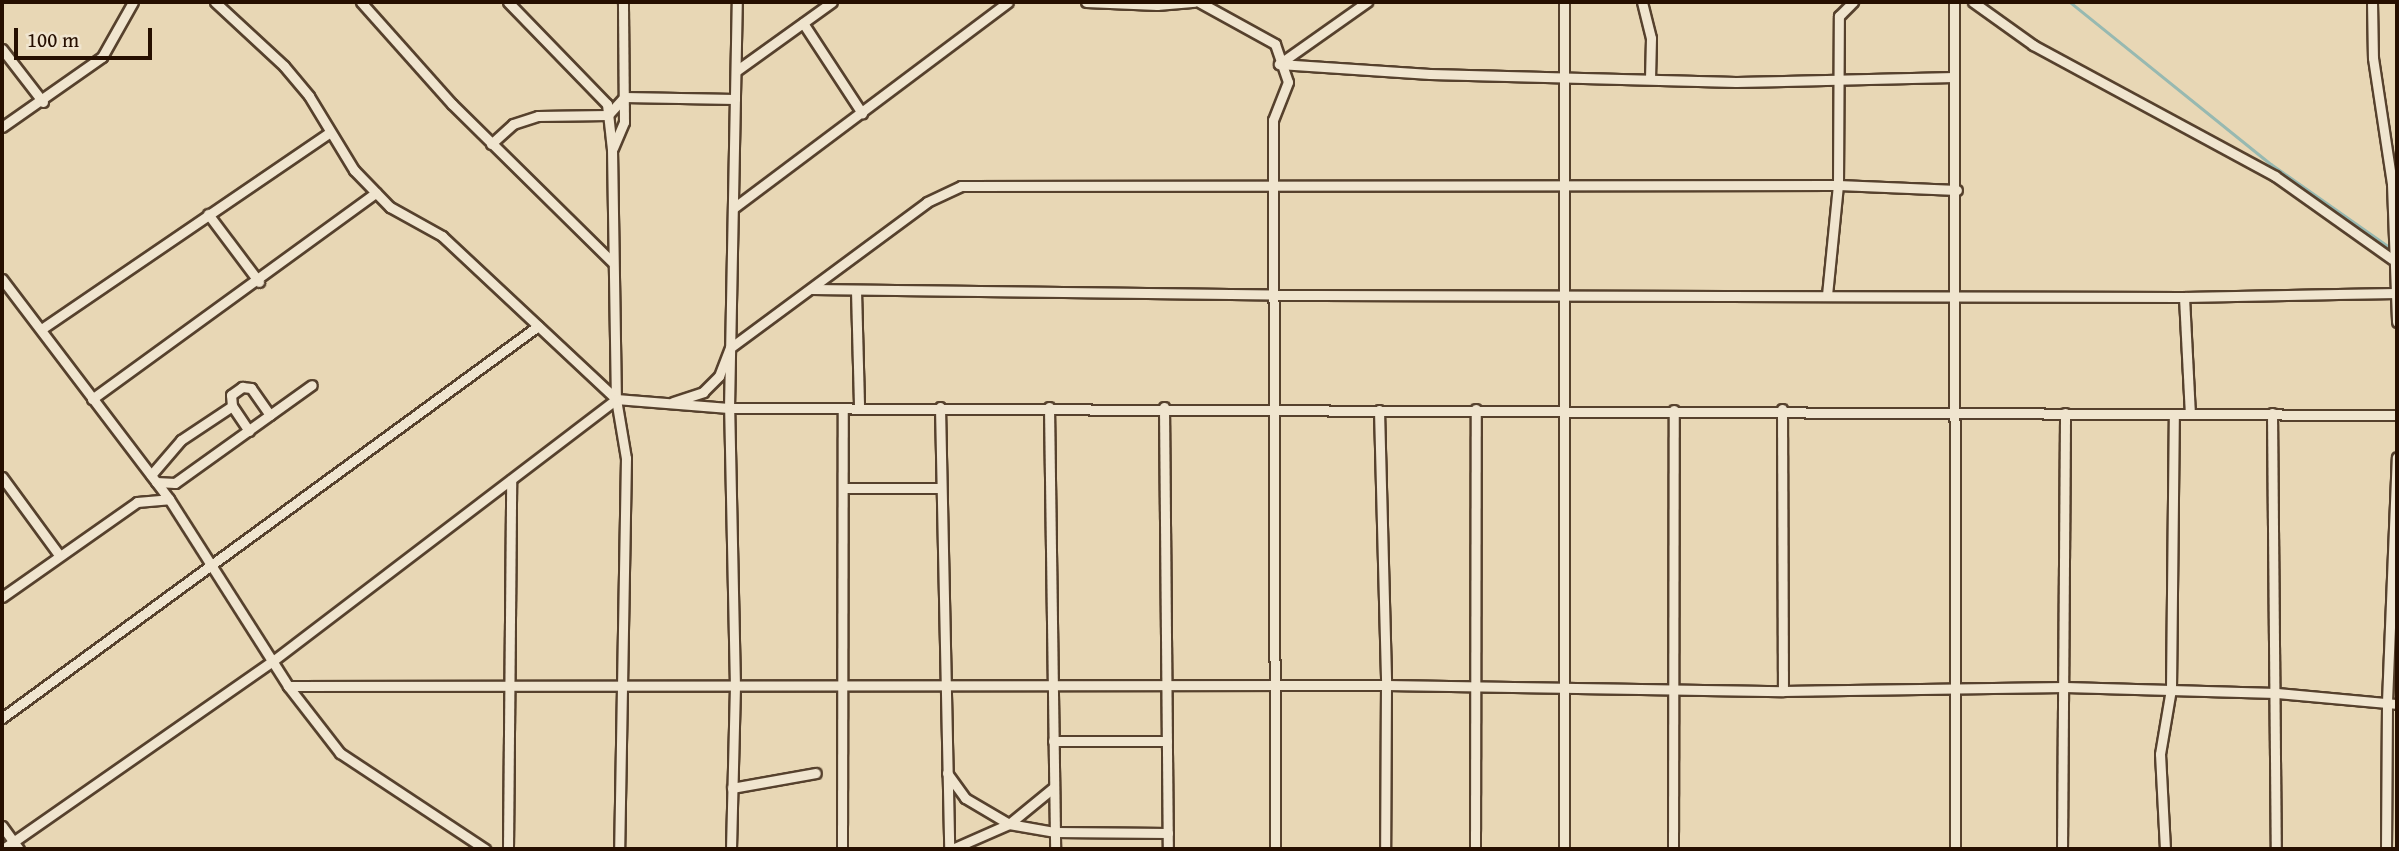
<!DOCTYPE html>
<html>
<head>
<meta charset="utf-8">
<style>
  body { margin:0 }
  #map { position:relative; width:2399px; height:851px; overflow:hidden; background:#e8d7b5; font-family:"Gentium Book Plus",serif }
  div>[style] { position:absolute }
  .stream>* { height:2.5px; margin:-1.25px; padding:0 1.25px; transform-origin:1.25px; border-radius:1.25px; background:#97b9b1 }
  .roads { filter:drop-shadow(2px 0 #56412d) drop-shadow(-2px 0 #56412d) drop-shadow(0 2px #56412d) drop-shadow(0 -2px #56412d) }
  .minor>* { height:9px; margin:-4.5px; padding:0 4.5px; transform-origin:4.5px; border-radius:4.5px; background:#f0e5cf }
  span { translate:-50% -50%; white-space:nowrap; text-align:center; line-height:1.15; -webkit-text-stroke:5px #f0e5cf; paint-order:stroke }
  .frame { position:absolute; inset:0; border:4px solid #260f00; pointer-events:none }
  .scale { position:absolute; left:14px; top:28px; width:138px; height:32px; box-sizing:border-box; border:4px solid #260f00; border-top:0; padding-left:9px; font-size:21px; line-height:24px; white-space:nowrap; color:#260f00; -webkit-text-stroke:5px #f0e5cf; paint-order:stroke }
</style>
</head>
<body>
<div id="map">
  <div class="stream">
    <i style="left:2070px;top:2px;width:258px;rotate:38.9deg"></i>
    <i style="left:2271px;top:164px;width:148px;rotate:35.1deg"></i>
  </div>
  <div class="roads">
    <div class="minor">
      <i style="left:215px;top:2px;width:94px;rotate:42.8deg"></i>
      <i style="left:284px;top:66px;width:39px;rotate:50deg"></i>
      <i style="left:309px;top:96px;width:87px;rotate:58.7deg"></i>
      <i style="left:354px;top:170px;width:52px;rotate:45.8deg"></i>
      <i style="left:390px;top:207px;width:60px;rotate:29.1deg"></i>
      <i style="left:442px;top:236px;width:238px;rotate:43.1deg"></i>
      <i style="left:616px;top:399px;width:113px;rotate:4.6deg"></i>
      <i style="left:729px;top:408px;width:1668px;rotate:0.24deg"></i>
      <i style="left:361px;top:2px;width:137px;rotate:48.3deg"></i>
      <i style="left:452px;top:104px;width:225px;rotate:44.6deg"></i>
      <i style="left:508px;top:2px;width:142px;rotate:45.9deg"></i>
      <i style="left:607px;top:104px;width:45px;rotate:83.7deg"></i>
      <i style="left:612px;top:149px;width:250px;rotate:89.1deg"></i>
      <i style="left:616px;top:399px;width:60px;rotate:80.4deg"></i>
      <i style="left:626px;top:458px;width:391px;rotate:91deg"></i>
      <i style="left:1086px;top:2px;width:71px;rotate:2.4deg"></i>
      <i style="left:1157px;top:5px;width:38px;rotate:-5deg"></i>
      <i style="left:1199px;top:2px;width:87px;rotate:28.9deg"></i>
      <i style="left:1275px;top:44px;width:40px;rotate:71.1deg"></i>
      <i style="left:1288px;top:82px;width:41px;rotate:111.5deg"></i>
      <i style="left:1273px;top:120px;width:729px;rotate:89.84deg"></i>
      <i style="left:1642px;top:2px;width:37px;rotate:76deg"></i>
      <i style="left:1651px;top:38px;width:41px;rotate:91.4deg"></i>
      <i style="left:1954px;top:2px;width:847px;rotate:89.93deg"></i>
      <i style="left:1973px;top:2px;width:74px;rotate:35.6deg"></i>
      <i style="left:2033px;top:45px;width:275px;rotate:28.4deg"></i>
      <i style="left:2275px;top:176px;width:143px;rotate:35.4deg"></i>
      <i style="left:2372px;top:2px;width:56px;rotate:89deg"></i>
      <i style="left:2373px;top:58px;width:127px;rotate:81.4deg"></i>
      <i style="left:2392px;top:184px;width:138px;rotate:87.9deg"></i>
      <i style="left:803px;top:23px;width:108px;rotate:56.8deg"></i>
      <i style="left:2px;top:49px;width:67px;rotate:52.3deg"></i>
      <i style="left:1279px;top:64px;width:151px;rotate:3.8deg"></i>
      <i style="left:1430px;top:74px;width:306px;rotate:1.5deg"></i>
      <i style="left:1736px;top:82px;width:218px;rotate:-1.3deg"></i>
      <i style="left:1279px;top:64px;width:108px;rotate:-35.2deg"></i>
      <i style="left:736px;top:71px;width:118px;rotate:-35.7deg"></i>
      <i style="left:2px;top:127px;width:122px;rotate:-35deg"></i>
      <i style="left:102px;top:57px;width:63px;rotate:-60.6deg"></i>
      <i style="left:491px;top:144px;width:30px;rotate:-42deg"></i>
      <i style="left:513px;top:124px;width:26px;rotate:-18deg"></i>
      <i style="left:538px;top:116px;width:70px;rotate:-0.8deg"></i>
      <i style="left:608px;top:115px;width:24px;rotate:-48deg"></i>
      <i style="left:624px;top:97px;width:111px;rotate:1deg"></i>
      <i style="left:613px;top:148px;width:28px;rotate:-67deg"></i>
      <i style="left:624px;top:122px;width:120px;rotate:-90.5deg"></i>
      <i style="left:735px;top:207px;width:341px;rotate:-36.9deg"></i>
      <i style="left:208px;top:214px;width:85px;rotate:53.1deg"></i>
      <i style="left:2px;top:279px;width:276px;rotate:52.8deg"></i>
      <i style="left:169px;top:499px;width:222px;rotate:57.5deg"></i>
      <i style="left:288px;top:686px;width:85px;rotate:52.2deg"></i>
      <i style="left:340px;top:753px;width:174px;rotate:33.5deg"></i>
      <i style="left:812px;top:289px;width:460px;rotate:0.7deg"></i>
      <i style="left:1272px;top:295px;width:912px;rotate:0.13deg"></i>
      <i style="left:2184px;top:297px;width:213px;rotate:-1.1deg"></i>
      <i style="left:856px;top:290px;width:118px;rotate:88.5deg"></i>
      <i style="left:1827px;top:295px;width:111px;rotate:-84.3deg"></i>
      <i style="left:1838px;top:185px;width:169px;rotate:-89.7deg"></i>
      <i style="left:1839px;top:16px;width:20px;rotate:-45deg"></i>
      <i style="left:2184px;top:297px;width:117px;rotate:87.1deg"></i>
      <i style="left:43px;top:328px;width:346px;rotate:-34.3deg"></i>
      <i style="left:92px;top:399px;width:351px;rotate:-36deg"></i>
      <i style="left:673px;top:402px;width:32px;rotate:-18deg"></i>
      <i style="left:703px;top:392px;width:23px;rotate:-45deg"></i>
      <i style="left:719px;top:376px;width:30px;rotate:-69deg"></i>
      <i style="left:730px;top:348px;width:245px;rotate:-36.5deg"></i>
      <i style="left:927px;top:202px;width:38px;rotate:-25deg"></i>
      <i style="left:961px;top:186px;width:877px;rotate:-0.07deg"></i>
      <i style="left:1838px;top:185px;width:119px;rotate:2.4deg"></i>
      <i style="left:940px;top:407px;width:442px;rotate:88.8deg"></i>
      <i style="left:1049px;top:407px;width:442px;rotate:89.2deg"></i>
      <i style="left:1164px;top:407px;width:442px;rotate:89.5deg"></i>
      <i style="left:1782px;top:409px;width:282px;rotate:89.8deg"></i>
      <i style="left:1379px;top:410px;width:275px;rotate:88.5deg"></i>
      <i style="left:1386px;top:685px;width:164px;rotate:90.3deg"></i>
      <i style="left:2272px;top:413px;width:436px;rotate:89.5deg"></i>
      <i style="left:249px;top:431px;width:30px;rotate:-124deg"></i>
      <i style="left:232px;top:406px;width:11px;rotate:-95deg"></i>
      <i style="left:231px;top:395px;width:14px;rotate:-36deg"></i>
      <i style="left:242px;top:387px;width:9px;rotate:6deg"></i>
      <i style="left:251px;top:388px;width:33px;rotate:55deg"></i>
      <i style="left:151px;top:475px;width:46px;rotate:-49.4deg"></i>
      <i style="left:181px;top:440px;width:61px;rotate:-33.7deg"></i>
      <i style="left:2px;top:477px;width:97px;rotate:53.8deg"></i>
      <i style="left:156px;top:482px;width:19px;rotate:3deg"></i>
      <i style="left:175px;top:483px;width:168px;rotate:-35.6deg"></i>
      <i style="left:843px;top:488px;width:98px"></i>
      <i style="left:2px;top:597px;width:165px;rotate:-35.1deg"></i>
      <i style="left:137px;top:502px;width:32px;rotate:-5deg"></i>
      <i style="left:288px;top:686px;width:1098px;rotate:-0.05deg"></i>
      <i style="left:1386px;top:685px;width:397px;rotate:0.9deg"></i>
      <i style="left:1783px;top:691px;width:282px;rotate:-0.8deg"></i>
      <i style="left:2065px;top:687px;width:211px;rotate:1.6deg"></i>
      <i style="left:2276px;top:693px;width:121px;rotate:5.2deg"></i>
      <i style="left:2px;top:718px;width:664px;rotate:-36.18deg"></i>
      <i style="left:1053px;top:741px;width:114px"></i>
      <i style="left:947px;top:773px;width:31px;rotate:54deg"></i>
      <i style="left:965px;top:798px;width:51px;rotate:30.6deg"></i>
      <i style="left:1009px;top:824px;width:47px;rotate:9.9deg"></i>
      <i style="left:1055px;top:832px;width:113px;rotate:0.5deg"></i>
      <i style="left:732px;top:788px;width:85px;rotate:-10.1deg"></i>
      <i style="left:2px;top:826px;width:29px;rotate:54deg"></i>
      <i style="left:3px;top:849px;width:330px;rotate:-34.9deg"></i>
      <i style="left:274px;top:660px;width:430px;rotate:-37.3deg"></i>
      <i style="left:508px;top:849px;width:369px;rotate:-89.5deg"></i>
      <i style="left:731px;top:849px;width:162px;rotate:-88.6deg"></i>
      <i style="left:735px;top:687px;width:279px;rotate:-91.2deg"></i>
      <i style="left:729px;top:408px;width:406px;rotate:-88.9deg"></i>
      <i style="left:842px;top:849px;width:441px;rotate:-89.9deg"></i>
      <i style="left:952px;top:849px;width:62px;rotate:-23.7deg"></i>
      <i style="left:1009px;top:824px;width:58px;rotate:-39.4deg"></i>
      <i style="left:1475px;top:849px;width:440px;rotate:-89.9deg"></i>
      <i style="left:1564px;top:849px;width:847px;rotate:-90deg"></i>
      <i style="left:1673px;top:849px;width:439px;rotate:-89.9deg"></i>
      <i style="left:2062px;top:849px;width:436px;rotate:-89.6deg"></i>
      <i style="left:2165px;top:849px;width:95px;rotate:-93deg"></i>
      <i style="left:2160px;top:754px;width:66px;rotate:-80.4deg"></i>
      <i style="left:2171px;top:689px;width:275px;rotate:-89.4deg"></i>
      <i style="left:2386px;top:849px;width:147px;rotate:-89.6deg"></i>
      <i style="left:2387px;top:702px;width:245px;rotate:-87.7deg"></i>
    </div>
  </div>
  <div class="frame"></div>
  <div class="scale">100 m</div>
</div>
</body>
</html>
